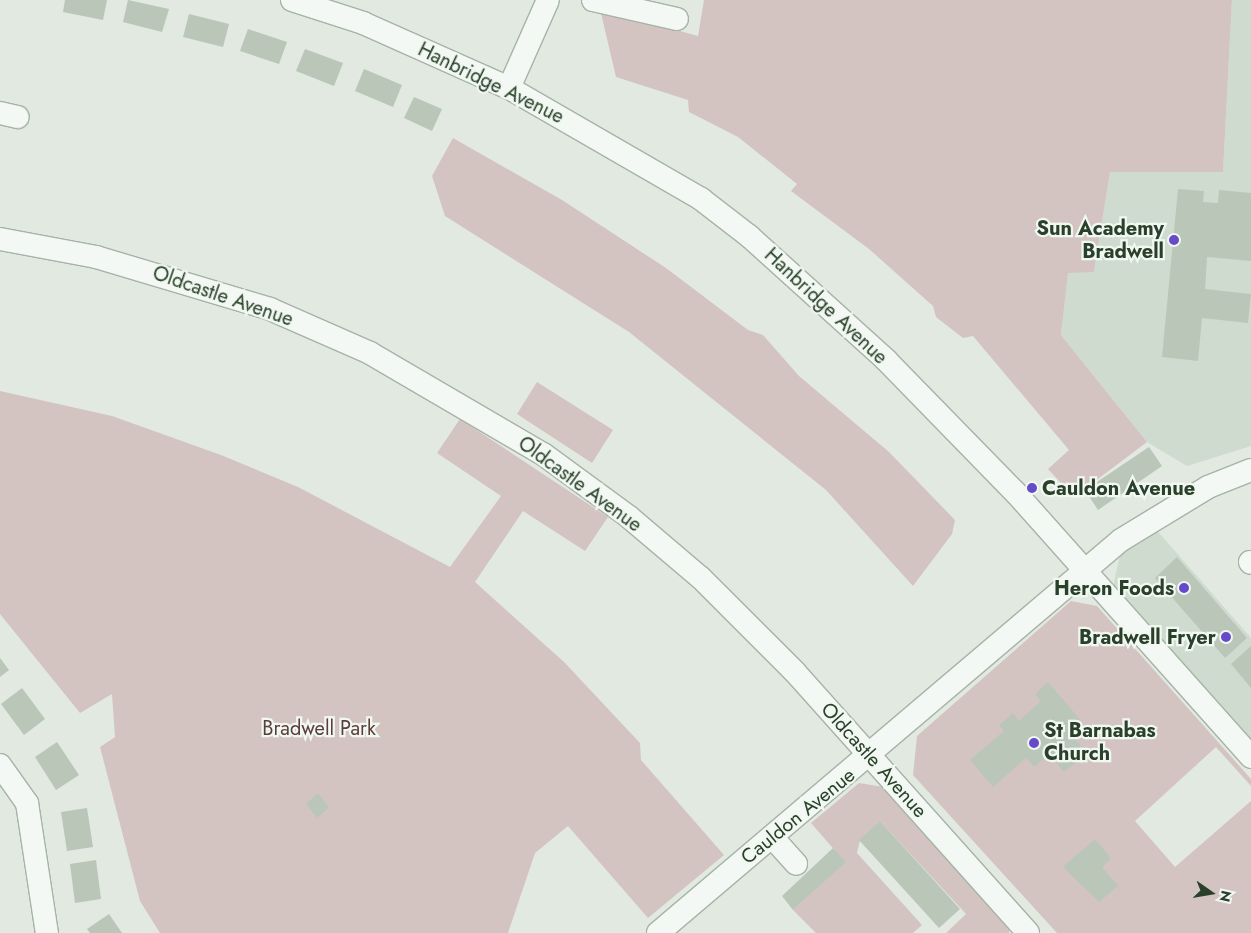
<!DOCTYPE html>
<html>
<head>
<meta charset="utf-8">
<style>
  body { margin:0 }
  #map { position:relative; width:1251px; height:933px; overflow:hidden; background:#e1e9e1; font-family:Jost,sans-serif }
  div>[style] { position:absolute }
  .built>* { inset:0; background:#cfdbcf }
  .green>* { inset:0; background:#d3c4c2 }
  .building>* { inset:0; background:#b9c6b8 }
  .roads { filter:drop-shadow(1px 0 #a6b3a6) drop-shadow(-1px 0 #a6b3a6) drop-shadow(0 1px #a6b3a6) drop-shadow(0 -1px #a6b3a6) }
  .minor>* { height:22px; margin:-11px; padding:0 11px; transform-origin:11px; border-radius:11px; background:#f4f8f4 }
  .dots>* { width:14px; height:14px; translate:-50% -50%; box-sizing:border-box; border:2px solid #f1f7f1; border-radius:50% }
  span { translate:-50% -50%; white-space:nowrap; text-align:center; line-height:1.15; -webkit-text-stroke:4.5px #f1f7f1; paint-order:stroke }
  .street-label { font-size:20px; color:#2a402a }
  .poi-label { font-size:20px; color:#2a402a; font-weight:700 }
  .right { translate:-100% -50%; text-align:right }
  .left { translate:0 -50%; text-align:left }
  .park-label { font-size:20px; color:#5c3e38 }
  .north { position:absolute; left:1186px; top:868px; width:50px; height:50px; -webkit-text-stroke:4px #f1f7f1; paint-order:stroke; rotate:103deg; font-size:14px; font-weight:700; line-height:20px; text-align:center; color:#2a402a }
  .north::after { content:''; display:block; margin:auto; width:18px; height:22px; background:#2a402a; clip-path:polygon(50% 0,100% 100%,50% 72%,0 100%) }
</style>
</head>
<body>
<div id="map">
  <div class="built">
    <i style="clip-path:polygon(1232px 0,1251px 0,1251px 446px,1187px 466px,1147px 442px,1061px 335px,1068px 272px,1094px 272px,1110px 172px,1223px 172px)"></i>
    <i style="clip-path:polygon(1153px 526px,1251px 638px,1251px 742px,1113px 587px,1120px 555px)"></i>
  </div>
  <div class="green">
    <i style="clip-path:polygon(704px 0,1232px 0,1223px 172px,1110px 172px,1094px 272px,1068px 273px,1061px 335px,1147px 442px,1074px 497px,1048px 469px,1069px 450px,973px 336px,963px 338px,936px 317px,933px 306px,869px 249px,791px 191px,797px 184px,738px 137px,689px 112px,688px 100px,616px 77px,600px 9px,698px 36px)"></i>
    <i style="clip-path:polygon(453px 138px,562px 200px,666px 268px,748px 330px,763px 335px,799px 376px,889px 452px,955px 520px,952px 534px,913px 586px,826px 490px,629px 332px,445px 216px,432px 176px)"></i>
    <i style="clip-path:polygon(537px 382px,613px 430px,592px 463px,517px 414px)"></i>
    <i style="clip-path:polygon(0 391px,112px 416px,221px 455px,298px 487px,450px 567px,501px 496px,437px 453px,460px 419px,608px 517px,585px 551px,523px 511px,475px 582px,564px 662px,640px 743px,641px 760px,724px 855px,648px 918px,568px 826px,535px 853px,508px 933px,160px 933px,140px 901px,100px 747px,115px 737px,112px 694px,80px 713px,0 614px)"></i>
    <i style="clip-path:polygon(1071px 601px,1097px 606px,1251px 779px,1251px 786px,1216px 747px,1135px 821px,1175px 867px,1251px 801px,1251px 933px,1057px 933px,913px 775px,917px 736px)"></i>
    <i style="clip-path:polygon(859px 783px,884px 787px,1009px 924px,1009px 933px,946px 933px,966px 914px,880px 821px,860px 840px,857px 853px,922px 925px,913px 933px,816px 933px,793px 910px,845px 862px,811px 823px)"></i>
  </div>
  <div class="building">
    <i style="clip-path:polygon(65px 0,107px 0,103px 20px,63px 12px)"></i>
    <i style="clip-path:polygon(128px 0,169px 9px,162px 32px,123px 22px)"></i>
    <i style="clip-path:polygon(189px 14px,229px 24px,223px 47px,183px 37px)"></i>
    <i style="clip-path:polygon(248px 29px,287px 42px,279px 64px,240px 51px)"></i>
    <i style="clip-path:polygon(305px 49px,343px 63px,334px 86px,296px 71px)"></i>
    <i style="clip-path:polygon(364px 69px,402px 85px,393px 107px,355px 91px)"></i>
    <i style="clip-path:polygon(414px 97px,442px 109px,432px 131px,404px 118px)"></i>
    <i style="clip-path:polygon(1178px 189px,1204px 191px,1203px 202px,1218px 203px,1219px 190px,1251px 193px,1251px 261px,1207px 257px,1205px 289px,1251px 294px,1248px 323px,1202px 318px,1198px 361px,1162px 357px)"></i>
    <i style="clip-path:polygon(1149px 447px,1162px 466px,1098px 510px,1085px 490px)"></i>
    <i style="clip-path:polygon(1177px 557px,1247px 638px,1225px 658px,1155px 578px)"></i>
    <i style="clip-path:polygon(1251px 646px,1251px 688px,1231px 664px)"></i>
    <i style="clip-path:polygon(0 658px,9px 670px,0 677px)"></i>
    <i style="clip-path:polygon(1048px 682px,1083px 723px,1071px 734px,1087px 753px,1064px 772px,1049px 754px,1034px 767px,1026px 758px,993px 787px,970px 760px,1004px 731px,999px 725px,1013px 713px,1019px 721px,1041px 701px,1035px 694px)"></i>
    <i style="clip-path:polygon(22px 688px,45px 719px,24px 735px,1px 704px)"></i>
    <i style="clip-path:polygon(57px 742px,79px 775px,56px 790px,35px 757px)"></i>
    <i style="clip-path:polygon(318px 793px,329px 807px,317px 818px,306px 804px)"></i>
    <i style="clip-path:polygon(87px 808px,93px 847px,67px 851px,61px 812px)"></i>
    <i style="clip-path:polygon(880px 821px,960px 909px,939px 928px,859px 840px)"></i>
    <i style="clip-path:polygon(1095px 839px,1111px 858px,1102px 867px,1118px 886px,1099px 902px,1063px 867px)"></i>
    <i style="clip-path:polygon(833px 848px,846px 862px,793px 910px,782px 896px)"></i>
    <i style="clip-path:polygon(96px 860px,101px 899px,75px 903px,70px 864px)"></i>
    <i style="clip-path:polygon(109px 914px,122px 933px,90px 933px,87px 929px)"></i>
  </div>
  <div class="roads">
    <div class="minor">
      <i style="left:292px;top:0;width:75px;rotate:17.9deg"></i>
      <i style="left:363px;top:23px;width:160px;rotate:24deg"></i>
      <i style="left:509px;top:88px;width:222px;rotate:30deg"></i>
      <i style="left:701px;top:199px;width:61px;rotate:37.6deg"></i>
      <i style="left:749px;top:236px;width:185px;rotate:42.1deg"></i>
      <i style="left:886px;top:360px;width:185px;rotate:45.7deg"></i>
      <i style="left:1015px;top:492px;width:355px;rotate:48.3deg"></i>
      <i style="left:593px;top:0;width:86px;rotate:12.7deg"></i>
      <i style="left:509px;top:88px;width:96px;rotate:-66.1deg"></i>
      <i style="left:0;top:113px;width:18px;rotate:13deg"></i>
      <i style="left:0;top:239px;width:98px;rotate:10.6deg"></i>
      <i style="left:96px;top:257px;width:182px;rotate:16.6deg"></i>
      <i style="left:270px;top:309px;width:109px;rotate:23.7deg"></i>
      <i style="left:370px;top:353px;width:200px;rotate:30.3deg"></i>
      <i style="left:543px;top:454px;width:107px;rotate:36.2deg"></i>
      <i style="left:629px;top:517px;width:94px;rotate:40.3deg"></i>
      <i style="left:701px;top:578px;width:132px;rotate:45deg"></i>
      <i style="left:794px;top:671px;width:351px;rotate:48.2deg"></i>
      <i style="left:1250px;top:562px;width:1px;rotate:45deg"></i>
      <i style="left:0;top:765px;width:47px;rotate:54.6deg"></i>
      <i style="left:27px;top:803px;width:132px;rotate:81.3deg"></i>
      <i style="left:772px;top:837px;width:36px;rotate:48deg"></i>
      <i style="left:658px;top:933px;width:607px;rotate:-40.32deg"></i>
      <i style="left:1121px;top:540px;width:102px;rotate:-31.3deg"></i>
      <i style="left:1208px;top:487px;width:46px;rotate:-21.6deg"></i>
    </div>
  </div>
  <div class="dots">
    <i style="left:1174px;top:240px;background:#654aca"></i>
    <i style="left:1032px;top:488px;background:#654aca"></i>
    <i style="left:1184px;top:588px;background:#654aca"></i>
    <i style="left:1226px;top:637px;background:#654aca"></i>
    <i style="left:1034px;top:743px;background:#654aca"></i>
  </div>
  <div class="street-label">
    <span style="left:491px;top:83px;rotate:26deg">Hanbridge Avenue</span>
    <span style="left:223px;top:296px;rotate:19deg">Oldcastle Avenue</span>
    <span style="left:826px;top:306px;rotate:43deg">Hanbridge Avenue</span>
    <span style="left:580px;top:484px;rotate:36deg">Oldcastle Avenue</span>
    <span style="left:874px;top:760px;rotate:48deg">Oldcastle Avenue</span>
    <span style="left:798px;top:816px;rotate:-39deg">Cauldon Avenue</span>
  </div>
  <div class="poi-label">
    <span class="right" style="left:1164px;top:240px">Sun Academy<br>Bradwell</span>
    <span class="left" style="left:1042px;top:488px">Cauldon Avenue</span>
    <span class="right" style="left:1174px;top:588px">Heron Foods</span>
    <span class="right" style="left:1216px;top:637px">Bradwell Fryer</span>
    <span class="left" style="left:1044px;top:742px">St Barnabas<br>Church</span>
  </div>
  <div class="park-label">
    <span style="left:319px;top:728px">Bradwell Park</span>
  </div>
  <div class="north">N</div>
</div>
</body>
</html>
